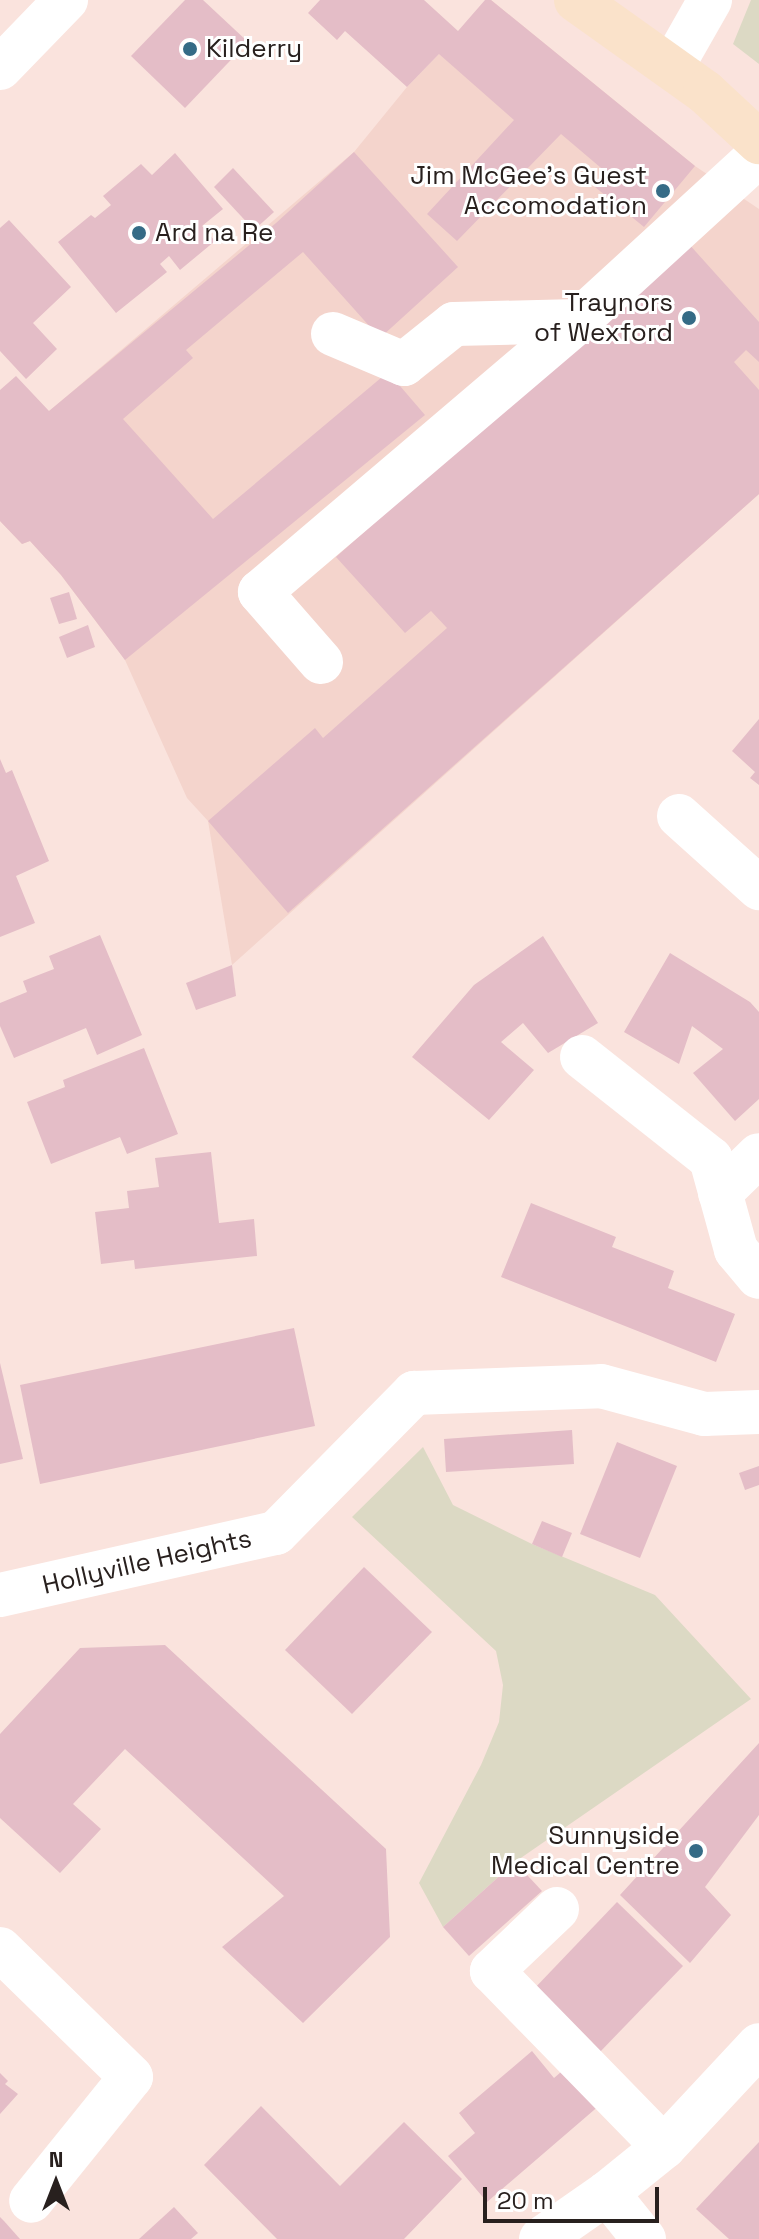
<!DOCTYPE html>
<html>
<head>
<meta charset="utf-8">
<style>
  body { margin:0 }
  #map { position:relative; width:759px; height:2239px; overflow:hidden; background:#fae3dd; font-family:"Space Grotesk",sans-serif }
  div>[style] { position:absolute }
  .built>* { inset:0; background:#f4d4cc }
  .green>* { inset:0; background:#dcd9c4 }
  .building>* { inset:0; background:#e4bdc7 }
  .minor>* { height:44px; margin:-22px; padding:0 22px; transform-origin:22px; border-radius:22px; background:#fff }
  .major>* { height:44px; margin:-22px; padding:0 22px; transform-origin:22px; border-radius:22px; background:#fae2ca }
  .dots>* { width:22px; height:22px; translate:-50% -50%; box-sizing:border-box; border:4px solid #fff; border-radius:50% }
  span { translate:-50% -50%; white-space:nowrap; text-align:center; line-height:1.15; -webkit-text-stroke:6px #fff; paint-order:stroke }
  .poi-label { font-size:26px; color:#28201e }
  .left { translate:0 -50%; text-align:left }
  .right { translate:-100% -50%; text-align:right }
  .street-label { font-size:26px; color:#28201e }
  .north { position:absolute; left:16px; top:2143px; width:80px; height:80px; -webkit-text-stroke:6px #fff; paint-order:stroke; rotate:0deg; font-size:22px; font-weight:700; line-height:32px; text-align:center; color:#28201e }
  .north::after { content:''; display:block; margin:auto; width:28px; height:36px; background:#28201e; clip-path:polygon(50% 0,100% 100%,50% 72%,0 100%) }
  .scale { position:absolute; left:483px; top:2187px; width:176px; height:36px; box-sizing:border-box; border:4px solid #28201e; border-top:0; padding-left:10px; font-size:24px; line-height:28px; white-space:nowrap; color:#28201e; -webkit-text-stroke:6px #fff; paint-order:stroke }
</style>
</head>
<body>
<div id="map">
  <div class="built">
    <i style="clip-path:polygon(491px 0,695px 166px,759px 209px,759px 494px,232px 965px,208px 821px,187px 798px,125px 660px,61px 575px,30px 541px,22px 544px,0 521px,47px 413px,354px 152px,407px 87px)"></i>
  </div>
  <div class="green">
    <i style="clip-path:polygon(751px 0,759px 0,759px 64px,733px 44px)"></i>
    <i style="clip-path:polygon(423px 1447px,453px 1505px,532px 1544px,655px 1595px,751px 1699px,515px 1862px,443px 1927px,419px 1883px,481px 1765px,499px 1722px,503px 1685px,496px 1651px,352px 1517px)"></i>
  </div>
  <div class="building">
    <i style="clip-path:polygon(185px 0,203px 0,248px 42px,185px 108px,131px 56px)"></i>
    <i style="clip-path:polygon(320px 0,424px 0,458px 31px,485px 0,491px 0,695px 166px,644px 227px,595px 187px,607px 173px,561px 134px,457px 241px,427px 214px,514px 120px,439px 54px,407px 87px,345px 31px,337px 40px,308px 13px)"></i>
    <i style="clip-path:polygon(354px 152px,458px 267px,380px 338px,303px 252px,186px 350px,193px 358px,123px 419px,213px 519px,388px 372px,425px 415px,125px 660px,61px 575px,30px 541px,22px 544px,0 521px,0 390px,16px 376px,49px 411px,276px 223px)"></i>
    <i style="clip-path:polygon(175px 153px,223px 209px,202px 226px,215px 241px,180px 270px,169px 256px,160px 264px,167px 272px,116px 313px,58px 242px,91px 215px,95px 218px,111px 205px,103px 196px,141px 164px,152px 175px)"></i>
    <i style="clip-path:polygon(233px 168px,274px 212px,254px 230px,214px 187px)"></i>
    <i style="clip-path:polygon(9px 220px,71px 287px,33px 323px,57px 349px,26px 379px,0 351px,0 228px)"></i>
    <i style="clip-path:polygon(688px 243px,759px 322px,759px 362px,746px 350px,734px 362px,759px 390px,759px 494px,288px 913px,208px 821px,315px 728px,323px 738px,447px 628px,431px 611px,405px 633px,336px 557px)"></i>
    <i style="clip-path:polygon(69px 592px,77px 619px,59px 624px,50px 598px)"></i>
    <i style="clip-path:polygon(88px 625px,95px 647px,67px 658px,59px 637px)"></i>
    <i style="clip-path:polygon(759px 719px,759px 785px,750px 778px,755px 772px,732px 751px)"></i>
    <i style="clip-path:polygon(0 759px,6px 773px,12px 770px,49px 861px,16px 876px,35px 923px,0 937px)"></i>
    <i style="clip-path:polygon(100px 935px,142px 1035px,97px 1055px,86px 1028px,14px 1058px,0 1026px,0 1003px,27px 992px,23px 981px,54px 969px,49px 956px)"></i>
    <i style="clip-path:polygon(543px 936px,598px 1023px,548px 1053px,523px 1023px,501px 1042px,534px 1070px,489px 1120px,412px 1057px,474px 985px)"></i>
    <i style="clip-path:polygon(670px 953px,750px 1002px,759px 1012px,759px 1099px,735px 1121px,693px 1073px,723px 1049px,692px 1026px,679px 1064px,624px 1032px)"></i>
    <i style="clip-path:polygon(232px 965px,236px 996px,196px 1010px,186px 983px)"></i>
    <i style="clip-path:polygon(144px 1048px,178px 1134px,127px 1154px,120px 1137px,51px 1164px,27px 1102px,65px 1087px,63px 1080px)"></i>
    <i style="clip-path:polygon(211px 1152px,219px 1223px,254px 1219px,257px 1256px,135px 1269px,134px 1260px,101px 1264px,95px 1212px,129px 1208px,127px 1191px,159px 1187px,155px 1158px)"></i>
    <i style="clip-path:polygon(531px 1203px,616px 1237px,612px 1247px,674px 1271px,668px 1288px,735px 1314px,716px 1362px,501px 1277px)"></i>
    <i style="clip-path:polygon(294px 1328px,315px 1426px,40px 1484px,20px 1385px)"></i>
    <i style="clip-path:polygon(0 1363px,23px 1459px,0 1464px)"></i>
    <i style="clip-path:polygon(572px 1430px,574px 1464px,446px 1472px,444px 1439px)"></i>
    <i style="clip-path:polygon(617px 1442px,677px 1466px,640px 1558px,580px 1534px)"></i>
    <i style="clip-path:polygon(759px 1466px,759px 1485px,745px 1490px,739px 1473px)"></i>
    <i style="clip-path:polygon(542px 1521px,572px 1533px,562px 1557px,532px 1544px)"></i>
    <i style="clip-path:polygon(364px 1567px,432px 1632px,352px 1714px,285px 1650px)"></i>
    <i style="clip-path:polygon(165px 1645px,386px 1849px,390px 1937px,303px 2023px,222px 1947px,284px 1896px,125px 1749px,73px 1804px,101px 1829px,60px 1873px,0 1818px,0 1734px,80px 1648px)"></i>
    <i style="clip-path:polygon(759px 1743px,759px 1815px,705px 1887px,731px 1915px,690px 1963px,620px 1895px)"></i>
    <i style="clip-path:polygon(515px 1862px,542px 1891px,469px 1956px,443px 1927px)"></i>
    <i style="clip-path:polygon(617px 1902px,683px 1966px,598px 2054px,532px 1991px)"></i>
    <i style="clip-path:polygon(532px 2051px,554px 2078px,568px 2066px,601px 2104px,487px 2202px,448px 2156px,475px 2133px,459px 2113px)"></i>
    <i style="clip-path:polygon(0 2073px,8px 2081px,5px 2084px,18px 2094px,0 2114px)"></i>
    <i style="clip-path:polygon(261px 2106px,340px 2186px,404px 2122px,462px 2179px,404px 2239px,277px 2239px,204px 2165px)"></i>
    <i style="clip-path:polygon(759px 2142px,759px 2239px,729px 2239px,696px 2209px)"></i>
    <i style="clip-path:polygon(174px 2207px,198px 2233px,191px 2239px,139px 2239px)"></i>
    <i style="clip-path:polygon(0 2217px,4px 2221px,20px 2239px,0 2239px)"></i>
  </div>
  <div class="minor">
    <i style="left:672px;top:67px;width:77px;rotate:-60.4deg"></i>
    <i style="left:0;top:68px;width:95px;rotate:-45.9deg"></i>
    <i style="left:333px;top:334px;width:77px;rotate:22.9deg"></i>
    <i style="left:404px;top:364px;width:64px;rotate:-38.7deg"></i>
    <i style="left:454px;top:324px;width:124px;rotate:-1.4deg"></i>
    <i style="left:321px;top:662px;width:93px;rotate:-131.1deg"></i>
    <i style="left:260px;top:592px;width:418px;rotate:-40.4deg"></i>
    <i style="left:578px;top:321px;width:246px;rotate:-42.5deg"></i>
    <i style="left:679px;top:816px;width:108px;rotate:42deg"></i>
    <i style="left:582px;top:1057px;width:164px;rotate:38.3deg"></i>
    <i style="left:711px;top:1159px;width:94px;rotate:74.6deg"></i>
    <i style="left:736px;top:1250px;width:35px;rotate:50deg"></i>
    <i style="left:720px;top:1193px;width:54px;rotate:-44.3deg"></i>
    <i style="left:0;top:1595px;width:283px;rotate:-12.7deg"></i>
    <i style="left:276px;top:1533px;width:197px;rotate:-45.4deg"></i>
    <i style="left:414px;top:1393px;width:187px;rotate:-2.1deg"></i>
    <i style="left:601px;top:1386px;width:107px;rotate:15.2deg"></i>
    <i style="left:704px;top:1414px;width:55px;rotate:-2.1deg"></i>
    <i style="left:557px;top:1909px;width:90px;rotate:136.4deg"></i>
    <i style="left:492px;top:1971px;width:246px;rotate:45.7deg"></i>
    <i style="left:0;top:1949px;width:183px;rotate:44.3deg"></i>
    <i style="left:131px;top:2077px;width:159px;rotate:128.9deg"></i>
    <i style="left:607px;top:2193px;width:59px;rotate:51.2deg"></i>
    <i style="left:541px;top:2239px;width:80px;rotate:-34.9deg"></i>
    <i style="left:607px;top:2193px;width:73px;rotate:-38.9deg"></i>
    <i style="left:664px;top:2147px;width:139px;rotate:-47deg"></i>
  </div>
  <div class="major">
    <i style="left:576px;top:0;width:158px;rotate:35.5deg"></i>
    <i style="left:705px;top:92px;width:74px;rotate:42.8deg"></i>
  </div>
  <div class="dots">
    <i style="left:190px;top:49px;background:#356b86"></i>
    <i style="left:663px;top:191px;background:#356b86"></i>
    <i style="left:139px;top:233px;background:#356b86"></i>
    <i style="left:689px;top:318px;background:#356b86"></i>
    <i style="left:696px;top:1851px;background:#356b86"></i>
  </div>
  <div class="poi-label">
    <span class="left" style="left:206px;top:49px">Kilderry</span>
    <span class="right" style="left:647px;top:191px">Jim McGee's Guest<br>Accomodation</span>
    <span class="left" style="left:155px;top:233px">Ard na Re</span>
    <span class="right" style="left:673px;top:318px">Traynors<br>of Wexford</span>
    <span class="right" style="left:680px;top:1851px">Sunnyside<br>Medical Centre</span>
  </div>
  <div class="street-label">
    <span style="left:147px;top:1562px;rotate:-13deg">Hollyville Heights</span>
  </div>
  <div class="north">N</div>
  <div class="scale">20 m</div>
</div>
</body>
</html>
